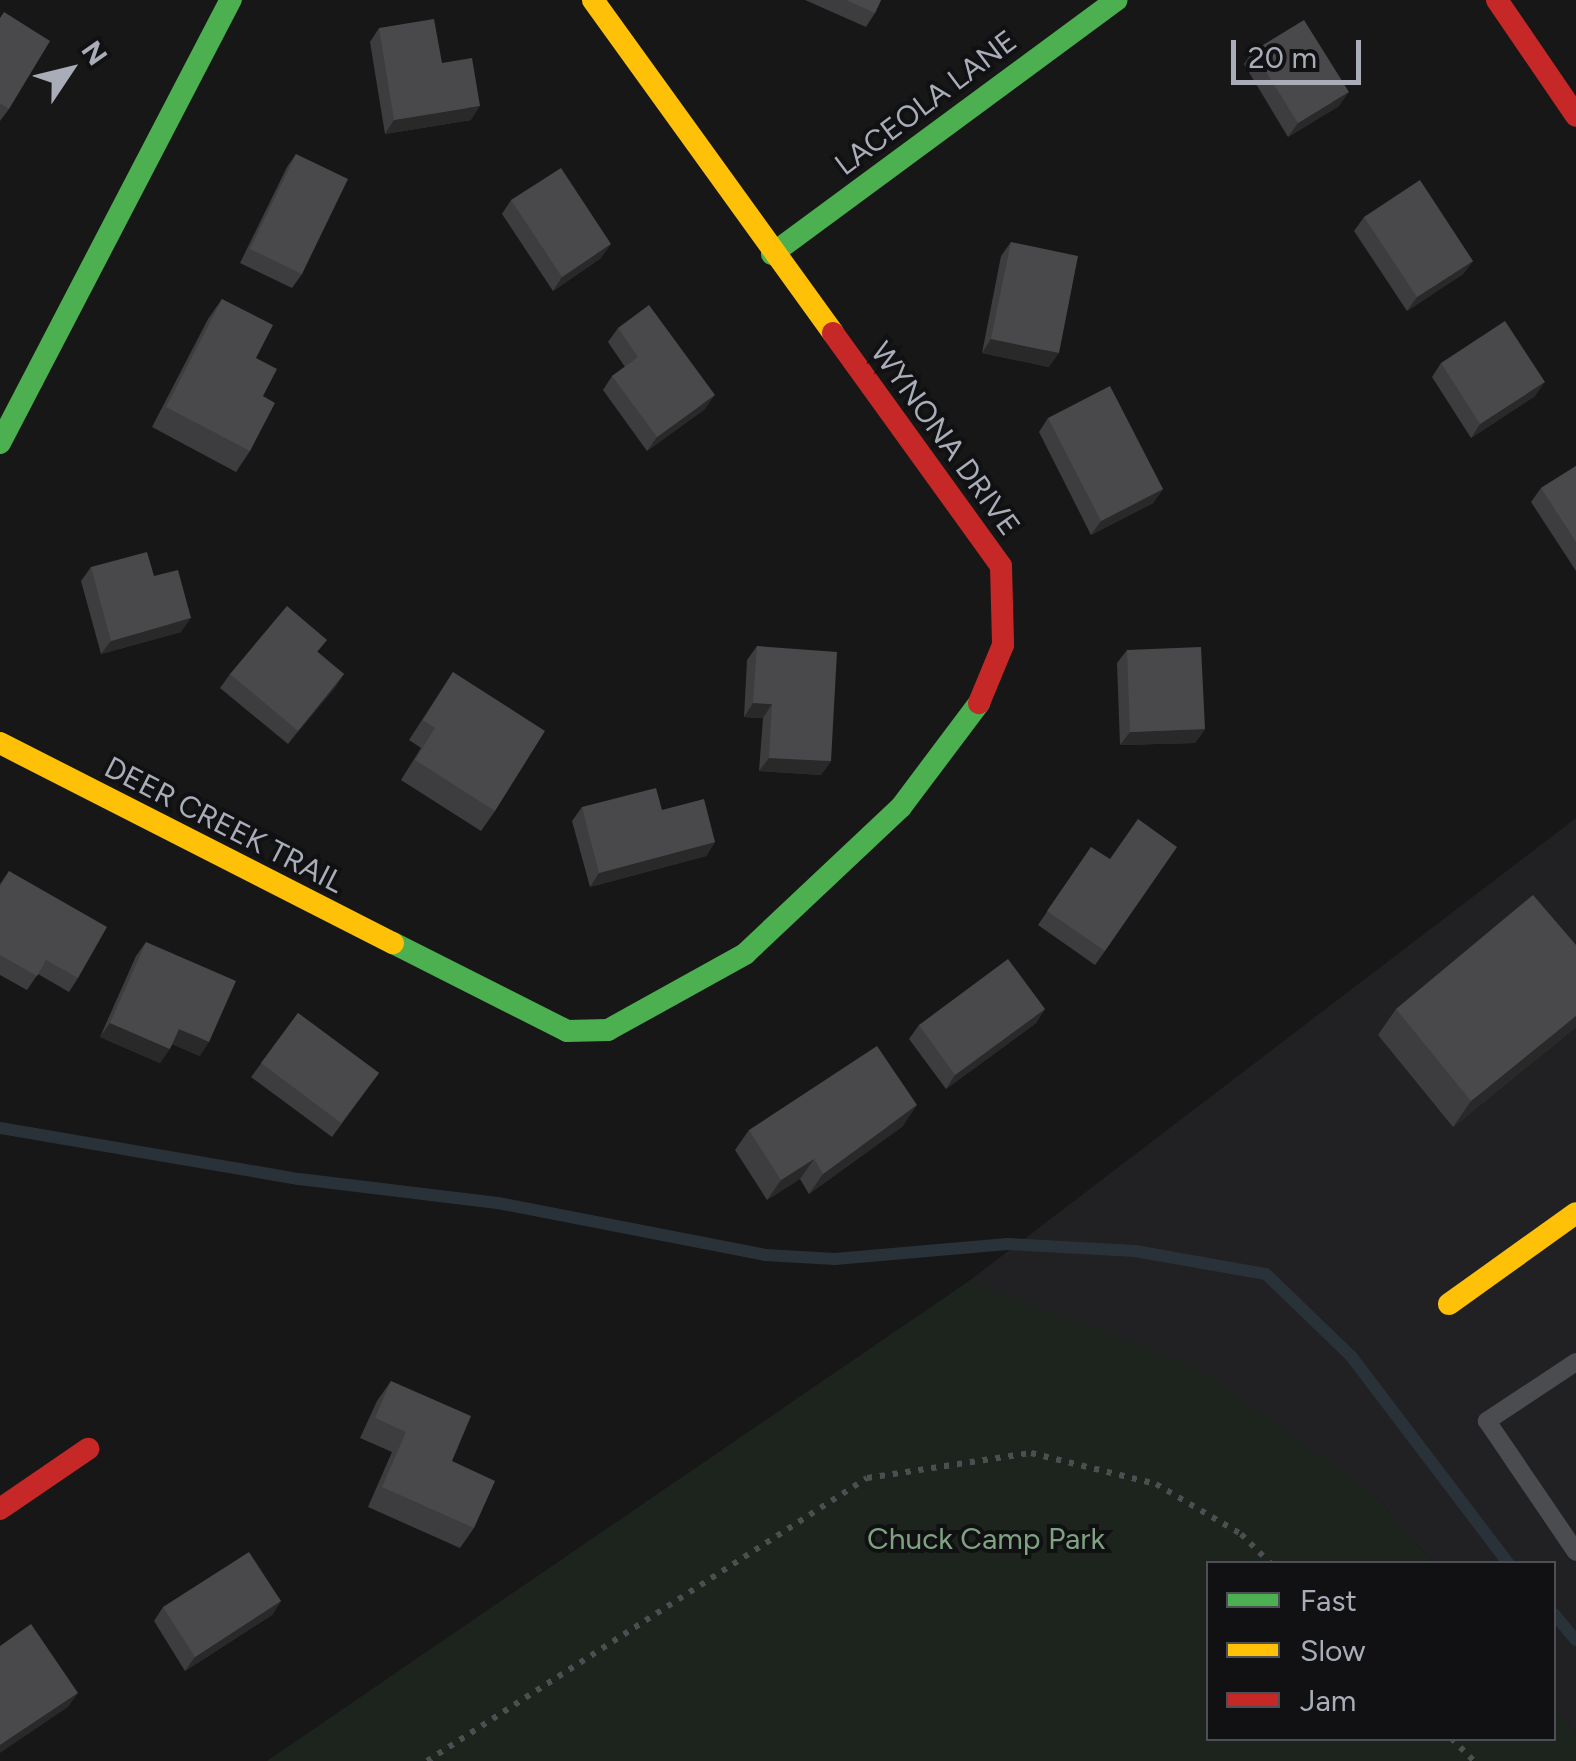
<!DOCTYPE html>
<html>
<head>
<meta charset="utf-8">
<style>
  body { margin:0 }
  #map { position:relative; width:1576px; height:1761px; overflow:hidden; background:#171717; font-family:Figtree,sans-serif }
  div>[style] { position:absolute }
  .built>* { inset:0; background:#212123 }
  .green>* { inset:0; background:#1d241e }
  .stream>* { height:12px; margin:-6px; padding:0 6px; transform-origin:6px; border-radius:6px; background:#2a3239 }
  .path>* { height:6px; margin-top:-3px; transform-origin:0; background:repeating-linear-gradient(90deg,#4d4e52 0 5px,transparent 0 13px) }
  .lane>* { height:18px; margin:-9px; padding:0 9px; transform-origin:9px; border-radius:9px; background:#4b4c50 }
  .fast>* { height:22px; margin:-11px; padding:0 11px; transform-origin:11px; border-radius:11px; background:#4caf50 }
  .slow>* { height:22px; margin:-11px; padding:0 11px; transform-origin:11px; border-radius:11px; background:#ffc107 }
  .jam>* { height:22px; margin:-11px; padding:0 11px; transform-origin:11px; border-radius:11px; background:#c62828 }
  .wall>* { inset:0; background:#3d3d3f }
  .shaded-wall>* { inset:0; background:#29292a }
  .building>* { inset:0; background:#49494c }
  span { translate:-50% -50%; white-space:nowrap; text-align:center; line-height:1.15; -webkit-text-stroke:8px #111113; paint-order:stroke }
  .street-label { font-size:30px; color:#a8adb8 }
  .park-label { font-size:30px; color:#7fa381 }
  .legend { position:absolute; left:1206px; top:1561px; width:350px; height:180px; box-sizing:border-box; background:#111113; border:2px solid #4d4f55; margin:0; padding:12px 18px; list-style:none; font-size:30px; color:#a8adb8 }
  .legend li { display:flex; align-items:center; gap:20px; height:50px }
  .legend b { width:50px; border:2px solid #4d4f55 }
  .north { position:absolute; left:20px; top:20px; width:100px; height:100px; -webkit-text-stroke:8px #111113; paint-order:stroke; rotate:55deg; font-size:28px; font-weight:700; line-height:40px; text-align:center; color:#a8adb8 }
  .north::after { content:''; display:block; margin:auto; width:35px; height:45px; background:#a8adb8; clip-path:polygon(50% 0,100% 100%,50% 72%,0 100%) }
  .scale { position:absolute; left:1231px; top:40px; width:130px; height:45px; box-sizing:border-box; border:5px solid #a8adb8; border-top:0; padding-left:12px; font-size:30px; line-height:35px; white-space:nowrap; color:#a8adb8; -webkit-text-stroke:8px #111113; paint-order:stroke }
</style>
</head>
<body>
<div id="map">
  <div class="built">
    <i style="clip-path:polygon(1576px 818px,1576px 1733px,1554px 1706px,1554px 1564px,1433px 1563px,1374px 1494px,969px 1281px)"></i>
  </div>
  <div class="green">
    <i style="clip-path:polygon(969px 1281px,1195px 1366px,1374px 1494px,1433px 1563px,1208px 1564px,1208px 1738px,1554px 1738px,1554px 1706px,1576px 1733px,1576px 1761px,267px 1761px)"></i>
  </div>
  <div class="stream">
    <i style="left:0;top:1128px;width:303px;rotate:9.7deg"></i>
    <i style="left:299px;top:1179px;width:200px;rotate:6.9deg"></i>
    <i style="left:498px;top:1203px;width:272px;rotate:11deg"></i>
    <i style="left:765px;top:1255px;width:70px;rotate:3.3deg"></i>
    <i style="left:835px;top:1259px;width:173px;rotate:-5deg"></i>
    <i style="left:1007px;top:1244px;width:128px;rotate:3.1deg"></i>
    <i style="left:1135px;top:1251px;width:133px;rotate:10deg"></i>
    <i style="left:1266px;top:1274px;width:118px;rotate:44deg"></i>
    <i style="left:1351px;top:1356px;width:261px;rotate:52.8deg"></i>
    <i style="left:1554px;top:1614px;width:34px;rotate:50deg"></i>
  </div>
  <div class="path">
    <i style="left:1451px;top:1738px;width:33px;rotate:45deg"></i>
    <i style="left:427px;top:1761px;width:523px;rotate:-32.75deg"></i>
    <i style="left:867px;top:1478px;width:166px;rotate:-8.7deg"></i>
    <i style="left:1031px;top:1453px;width:129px;rotate:13.9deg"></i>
    <i style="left:1156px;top:1484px;width:99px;rotate:30.5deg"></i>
    <i style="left:1241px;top:1534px;width:42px;rotate:45deg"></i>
  </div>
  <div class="lane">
    <i style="left:1576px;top:1362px;width:107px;rotate:146.5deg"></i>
    <i style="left:1487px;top:1421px;width:158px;rotate:55.8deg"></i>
  </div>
  <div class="fast">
    <i style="left:772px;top:254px;width:428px;rotate:-36.4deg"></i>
    <i style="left:0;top:443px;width:500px;rotate:-62.5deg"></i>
    <i style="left:393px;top:943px;width:195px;rotate:26.8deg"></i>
    <i style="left:567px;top:1031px;width:41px;rotate:-1.4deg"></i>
    <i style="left:608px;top:1030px;width:157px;rotate:-29deg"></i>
    <i style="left:745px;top:954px;width:214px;rotate:-43.3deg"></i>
    <i style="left:901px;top:807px;width:130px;rotate:-53.1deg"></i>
  </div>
  <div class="slow">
    <i style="left:593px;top:0;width:410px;rotate:54.2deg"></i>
    <i style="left:0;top:743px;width:441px;rotate:27deg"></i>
    <i style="left:1449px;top:1304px;width:156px;rotate:-35.6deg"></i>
  </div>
  <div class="jam">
    <i style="left:1497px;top:0;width:140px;rotate:55.7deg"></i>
    <i style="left:833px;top:333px;width:287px;rotate:54.2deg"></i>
    <i style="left:1001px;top:566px;width:79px;rotate:88.5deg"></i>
    <i style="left:1003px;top:645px;width:63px;rotate:112.5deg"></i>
    <i style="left:0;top:1509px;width:107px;rotate:-34.3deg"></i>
  </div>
  <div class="wall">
    <i style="clip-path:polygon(805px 0,881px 0,875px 13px,866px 27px)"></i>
    <i style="clip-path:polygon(0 18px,9px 109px,0 121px)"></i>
    <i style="clip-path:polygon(379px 28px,442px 63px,471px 120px,385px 134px,370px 42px)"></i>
    <i style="clip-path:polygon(1253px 51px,1339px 106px,1288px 137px,1244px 64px)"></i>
    <i style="clip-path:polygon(296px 154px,302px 274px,292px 288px,240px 263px,287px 167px)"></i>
    <i style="clip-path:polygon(511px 200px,601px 258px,553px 291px,502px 214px)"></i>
    <i style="clip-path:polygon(1364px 217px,1473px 261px,1463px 274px,1407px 311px,1354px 231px)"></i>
    <i style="clip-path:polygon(1011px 242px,1049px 367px,982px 353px,1001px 256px)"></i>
    <i style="clip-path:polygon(222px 299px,256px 358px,263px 396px,250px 451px,236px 472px,152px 427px,208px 319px)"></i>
    <i style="clip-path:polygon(618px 328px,705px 409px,647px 451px,603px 390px,612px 376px,625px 367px,608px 342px)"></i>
    <i style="clip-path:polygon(1441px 363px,1535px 396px,1471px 438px,1432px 377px)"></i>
    <i style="clip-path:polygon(1048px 418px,1163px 489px,1153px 503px,1091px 535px,1039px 432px)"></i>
    <i style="clip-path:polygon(1576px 466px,1576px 571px,1531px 502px,1541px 488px)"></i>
    <i style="clip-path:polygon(91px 567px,181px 632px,101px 654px,81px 581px)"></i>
    <i style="clip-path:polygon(757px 646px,831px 761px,821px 775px,759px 771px,763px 718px,744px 717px,747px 660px)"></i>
    <i style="clip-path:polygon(1127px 650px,1205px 729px,1195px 743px,1120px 745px,1117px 663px)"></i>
    <i style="clip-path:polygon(318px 652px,344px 674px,288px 744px,220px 688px,230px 674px)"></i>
    <i style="clip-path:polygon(453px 672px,495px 811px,481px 831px,401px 780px,421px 748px,409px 740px)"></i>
    <i style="clip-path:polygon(582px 807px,715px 842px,706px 856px,590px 887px,572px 821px)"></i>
    <i style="clip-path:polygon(1091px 847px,1105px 951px,1095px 965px,1038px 925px)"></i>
    <i style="clip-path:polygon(9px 871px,78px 978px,69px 992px,38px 974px,27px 990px,0 975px,0 884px)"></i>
    <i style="clip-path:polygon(146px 942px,200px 1056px,172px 1044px,160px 1063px,100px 1037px,136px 956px)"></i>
    <i style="clip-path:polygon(1045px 1009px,1036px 1023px,946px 1089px,909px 1039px,919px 1025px)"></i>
    <i style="clip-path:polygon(1396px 1009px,1576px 1027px,1453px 1127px,1378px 1035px)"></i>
    <i style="clip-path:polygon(298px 1013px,379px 1073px,332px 1137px,251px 1077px)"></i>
    <i style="clip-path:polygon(903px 1126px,809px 1194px,800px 1179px,767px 1200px,735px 1150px,749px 1130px)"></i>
    <i style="clip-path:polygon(391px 1381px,452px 1461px,474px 1528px,460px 1548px,368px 1507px,392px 1452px,360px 1438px,377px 1401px)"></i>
    <i style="clip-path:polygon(281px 1601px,272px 1615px,185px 1671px,154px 1621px,163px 1607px)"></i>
  </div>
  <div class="shaded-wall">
    <i style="clip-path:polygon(1349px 92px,1339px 106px,1288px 137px,1298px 123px)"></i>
    <i style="clip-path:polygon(480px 106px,471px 120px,385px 134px,394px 120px)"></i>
    <i style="clip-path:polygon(611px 244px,601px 258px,553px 291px,562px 277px)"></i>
    <i style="clip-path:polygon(1473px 261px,1463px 274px,1407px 311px,1417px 297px)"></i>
    <i style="clip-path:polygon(991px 339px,1059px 353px,1049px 367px,982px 353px)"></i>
    <i style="clip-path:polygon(1545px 382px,1535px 396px,1471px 438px,1480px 424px)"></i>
    <i style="clip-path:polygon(715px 395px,705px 409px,647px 451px,657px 437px)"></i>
    <i style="clip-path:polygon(1163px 489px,1153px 503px,1091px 535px,1101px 521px)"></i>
    <i style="clip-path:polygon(191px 618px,181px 632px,101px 654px,111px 641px)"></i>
    <i style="clip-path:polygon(344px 674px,335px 688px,288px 744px,298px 731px)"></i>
    <i style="clip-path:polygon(753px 703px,772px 704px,763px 718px,744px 717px)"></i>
    <i style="clip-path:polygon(1205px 729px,1195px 743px,1120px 745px,1130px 732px)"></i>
    <i style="clip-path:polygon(769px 758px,831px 761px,821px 775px,759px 771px)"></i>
    <i style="clip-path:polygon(715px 842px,706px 856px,590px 887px,599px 873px)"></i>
    <i style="clip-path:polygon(1045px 1009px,1036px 1023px,946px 1089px,955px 1075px)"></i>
    <i style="clip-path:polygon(1576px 1016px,1576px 1027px,1453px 1127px,1471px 1101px)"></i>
    <i style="clip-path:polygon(110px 1023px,170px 1049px,160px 1063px,100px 1037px)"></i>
    <i style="clip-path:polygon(179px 1029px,209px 1042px,200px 1056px,169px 1043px)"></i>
    <i style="clip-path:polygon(917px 1105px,903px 1126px,809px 1194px,823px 1174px)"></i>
    <i style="clip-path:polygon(814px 1159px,800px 1179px,767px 1200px,781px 1180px)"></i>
    <i style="clip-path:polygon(281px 1601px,272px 1615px,185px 1671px,195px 1657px)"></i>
    <i style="clip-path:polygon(78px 1693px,68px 1707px,0 1753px,0 1745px)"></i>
  </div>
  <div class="building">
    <i style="clip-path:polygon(846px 0,881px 0,875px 13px)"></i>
    <i style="clip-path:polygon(4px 12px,50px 41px,9px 109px,0 103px,0 18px)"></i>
    <i style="clip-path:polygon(434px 19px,442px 63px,472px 58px,480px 106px,394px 120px,379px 28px)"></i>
    <i style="clip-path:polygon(1304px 20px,1349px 92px,1298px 123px,1253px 51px)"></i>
    <i style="clip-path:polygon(296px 154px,348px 179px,302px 274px,250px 249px)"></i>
    <i style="clip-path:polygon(561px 168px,611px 244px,562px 277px,511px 200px)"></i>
    <i style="clip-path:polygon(1420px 180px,1473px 261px,1417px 297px,1364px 217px)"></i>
    <i style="clip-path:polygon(1011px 242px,1078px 256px,1059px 353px,991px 339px)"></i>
    <i style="clip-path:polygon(222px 299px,273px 325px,256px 358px,277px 369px,263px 396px,275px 403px,250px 451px,166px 407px)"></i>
    <i style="clip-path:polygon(649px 305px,715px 395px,657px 437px,612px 376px,638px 357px,618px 328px)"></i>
    <i style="clip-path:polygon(1505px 321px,1545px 382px,1480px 424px,1441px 363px)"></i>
    <i style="clip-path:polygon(1110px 386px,1163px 489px,1101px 521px,1048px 418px)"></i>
    <i style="clip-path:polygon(1576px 466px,1576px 542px,1541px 488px)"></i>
    <i style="clip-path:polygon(147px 552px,154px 576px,178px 570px,191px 618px,111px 641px,91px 567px)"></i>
    <i style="clip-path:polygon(287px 606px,327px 640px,317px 652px,344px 674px,298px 731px,230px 674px)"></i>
    <i style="clip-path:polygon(757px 646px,837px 652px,831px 761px,769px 758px,772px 704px,753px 703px)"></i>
    <i style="clip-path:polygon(1201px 647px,1205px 729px,1130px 732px,1127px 650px)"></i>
    <i style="clip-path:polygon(453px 672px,545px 731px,495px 811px,415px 760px,435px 728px,423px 720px)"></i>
    <i style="clip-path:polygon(656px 788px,662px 810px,704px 799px,715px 842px,599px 873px,582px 807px)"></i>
    <i style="clip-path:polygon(1138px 819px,1177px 847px,1105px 951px,1047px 911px,1091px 847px,1110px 859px)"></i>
    <i style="clip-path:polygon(9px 871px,107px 927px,78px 978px,46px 960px,37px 976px,0 955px,0 887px)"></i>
    <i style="clip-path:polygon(1533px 895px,1576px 945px,1576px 1016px,1471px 1101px,1396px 1009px)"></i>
    <i style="clip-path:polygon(146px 942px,236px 981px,209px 1042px,179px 1029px,170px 1049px,110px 1023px)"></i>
    <i style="clip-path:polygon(1008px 959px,1045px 1009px,955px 1075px,919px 1025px)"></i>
    <i style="clip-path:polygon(298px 1013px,379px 1073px,341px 1123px,261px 1063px)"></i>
    <i style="clip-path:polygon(877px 1046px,917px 1105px,823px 1174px,814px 1159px,781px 1180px,749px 1130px)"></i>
    <i style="clip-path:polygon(391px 1381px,471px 1416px,452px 1461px,495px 1481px,474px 1528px,382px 1487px,406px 1432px,375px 1418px)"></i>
    <i style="clip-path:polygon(249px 1552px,281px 1601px,195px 1657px,163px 1607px)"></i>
    <i style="clip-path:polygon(31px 1624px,78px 1693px,0 1745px,0 1646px)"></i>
  </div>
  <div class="street-label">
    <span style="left:926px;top:103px;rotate:-37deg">LACEOLA LANE</span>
    <span style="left:945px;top:439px;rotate:54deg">WYNONA DRIVE</span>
    <span style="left:224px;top:825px;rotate:27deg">DEER CREEK TRAIL</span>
  </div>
  <div class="park-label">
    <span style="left:986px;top:1539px">Chuck Camp Park</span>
  </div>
  <ul class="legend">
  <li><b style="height:12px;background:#4caf50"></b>Fast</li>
  <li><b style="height:12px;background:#ffc107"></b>Slow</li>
  <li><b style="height:12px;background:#c62828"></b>Jam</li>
  </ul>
  <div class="north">N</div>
  <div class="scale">20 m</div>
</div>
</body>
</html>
